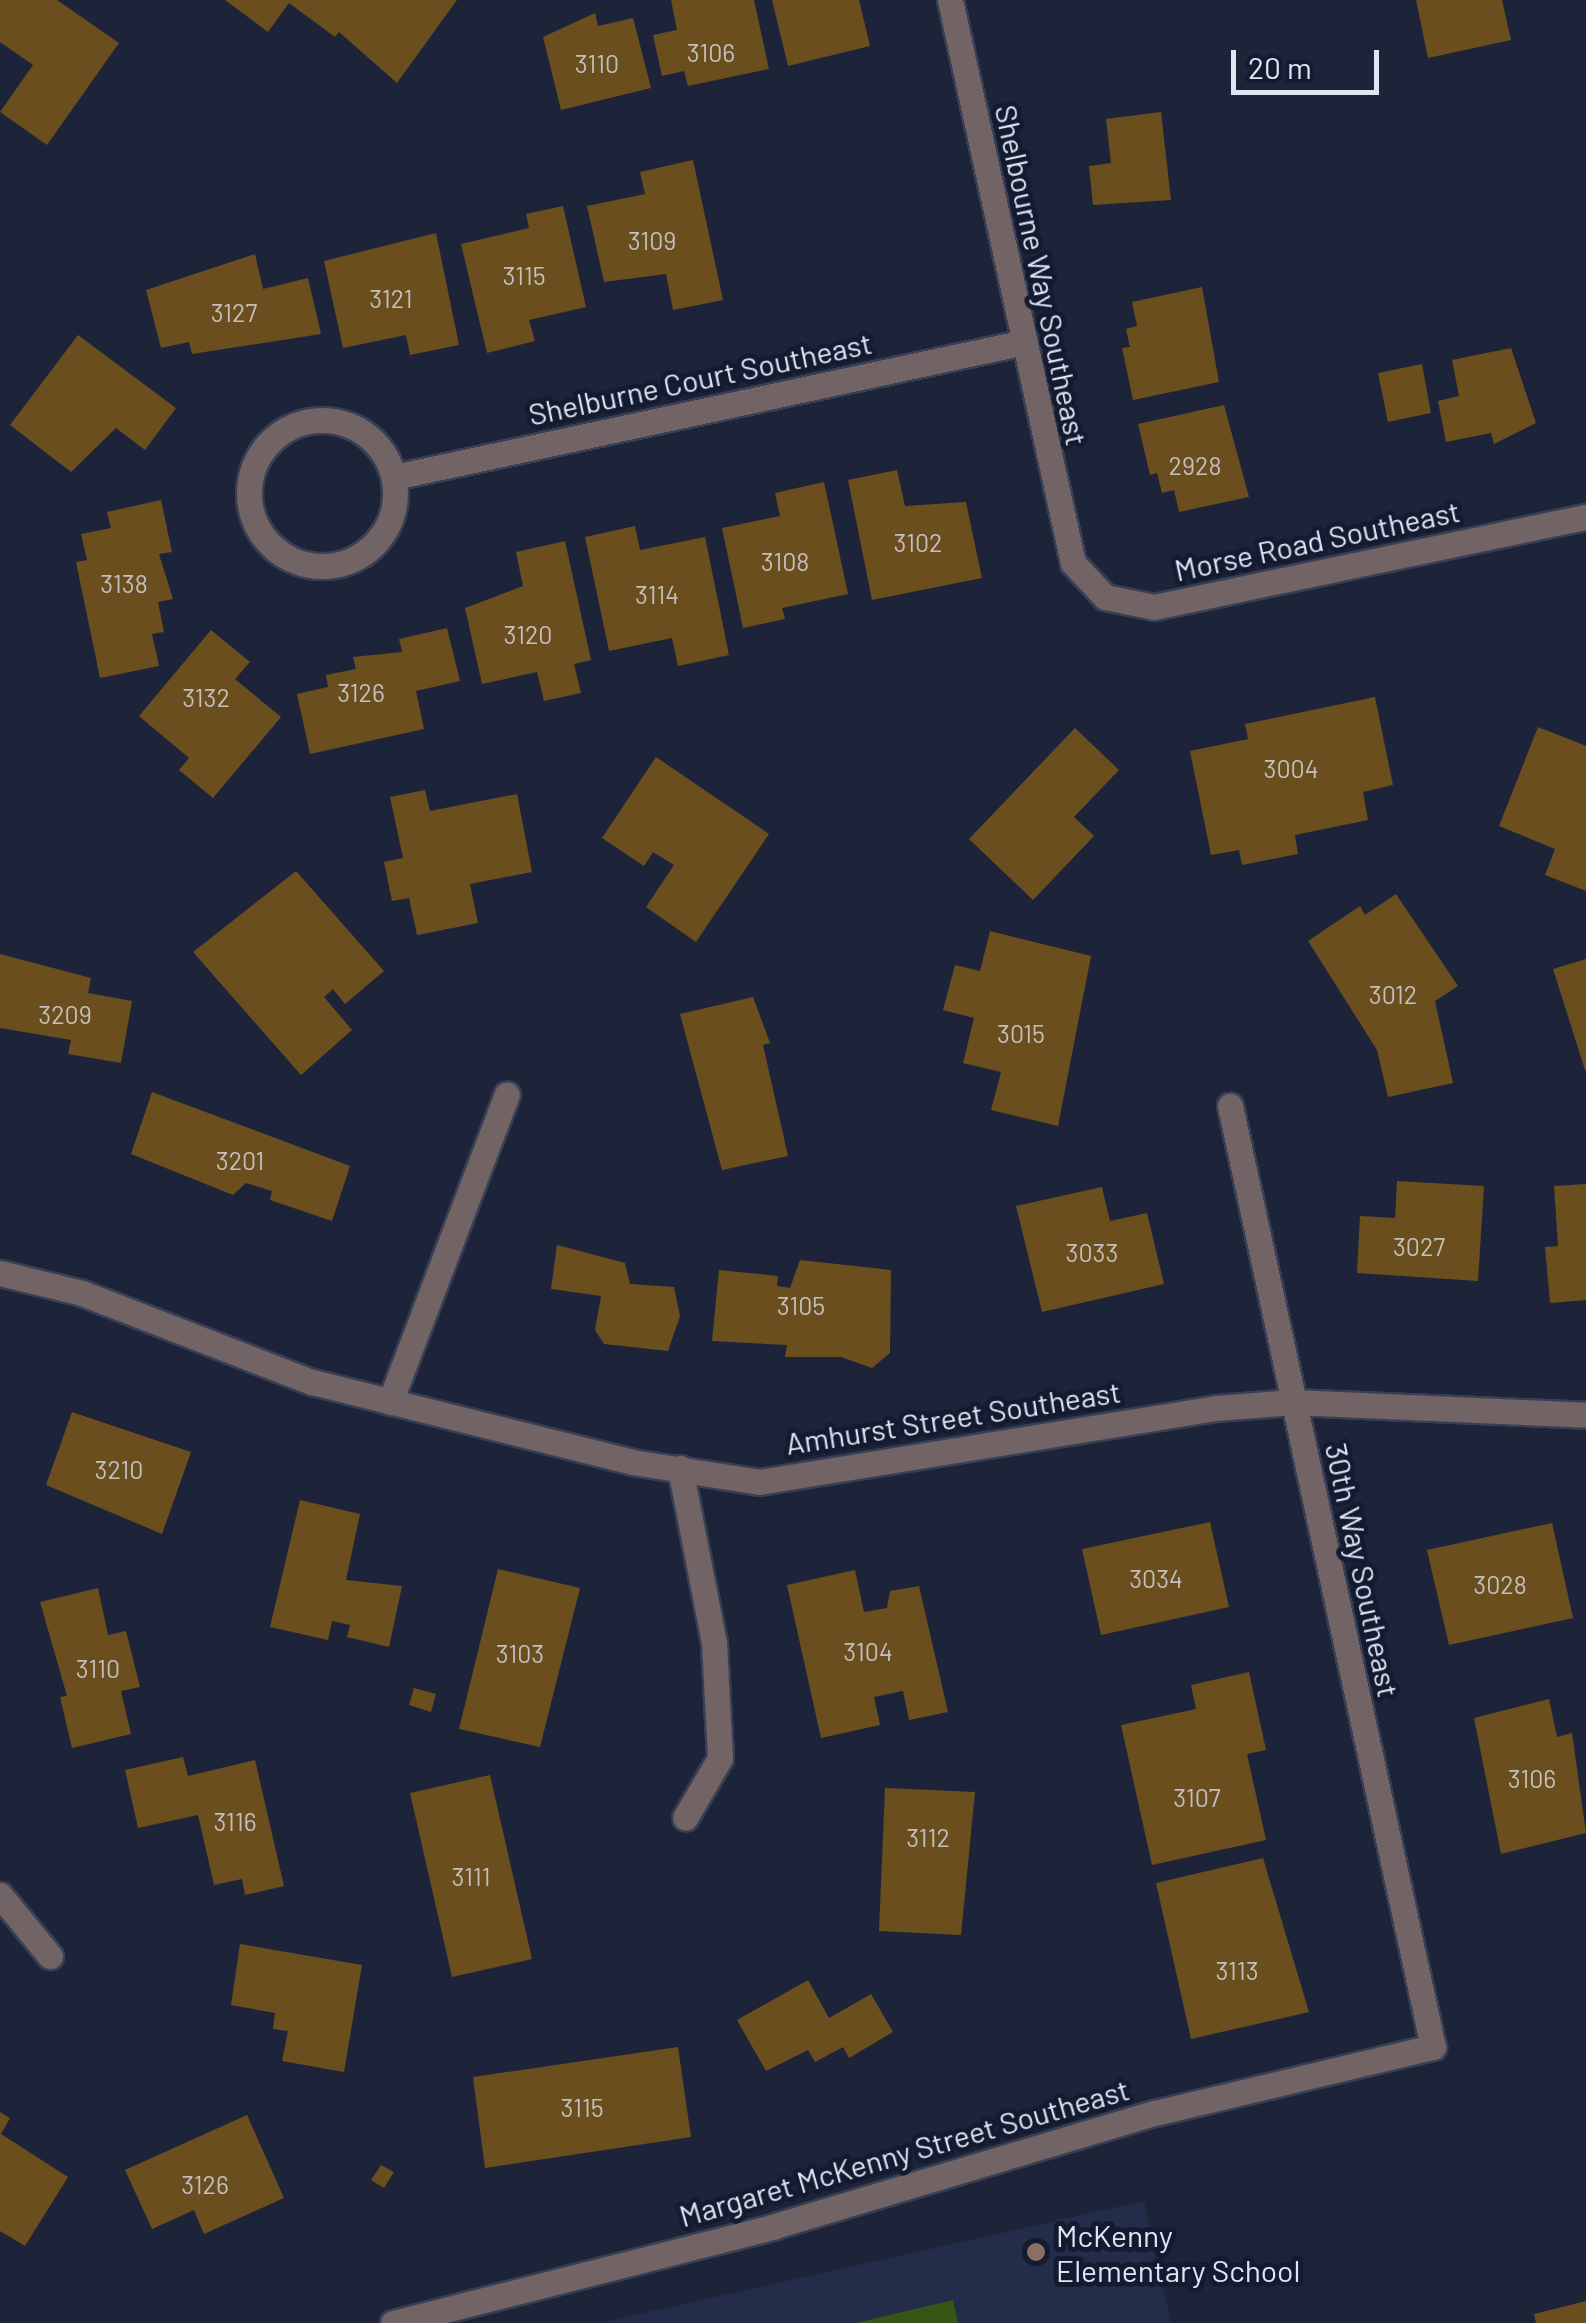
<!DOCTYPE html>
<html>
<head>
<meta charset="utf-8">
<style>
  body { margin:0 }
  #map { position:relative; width:1586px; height:2323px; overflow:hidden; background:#1d243a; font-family:Barlow,sans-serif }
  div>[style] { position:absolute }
  .built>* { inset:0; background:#232c48 }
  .green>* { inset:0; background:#375615 }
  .building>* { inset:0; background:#6b4e1d }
  .roads { filter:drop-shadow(2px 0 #383f54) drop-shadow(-2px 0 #383f54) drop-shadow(0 2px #383f54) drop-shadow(0 -2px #383f54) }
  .minor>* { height:25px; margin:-12.5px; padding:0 12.5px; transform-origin:12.5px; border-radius:12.5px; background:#726364 }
  .minor>.ring { margin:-12.5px; padding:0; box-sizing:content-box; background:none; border:25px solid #726364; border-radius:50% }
  .dots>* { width:28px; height:28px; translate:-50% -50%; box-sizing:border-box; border:5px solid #141a30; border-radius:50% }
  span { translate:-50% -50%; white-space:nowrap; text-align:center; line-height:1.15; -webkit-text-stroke:10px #141a30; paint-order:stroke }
  .number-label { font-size:25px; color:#c3bfbe }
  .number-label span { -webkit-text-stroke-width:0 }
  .street-label { font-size:30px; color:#e0e5f4 }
  .poi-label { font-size:30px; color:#e0e5f4 }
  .left { translate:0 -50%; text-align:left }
  .scale { position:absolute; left:1231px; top:50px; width:148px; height:45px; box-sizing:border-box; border:5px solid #e0e5f4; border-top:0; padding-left:12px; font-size:30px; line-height:35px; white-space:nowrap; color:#e0e5f4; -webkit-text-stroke:8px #141a30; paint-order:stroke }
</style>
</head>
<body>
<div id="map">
  <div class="built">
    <i style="clip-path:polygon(1144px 2201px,1171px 2323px,599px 2323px)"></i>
  </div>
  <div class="green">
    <i style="clip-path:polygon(953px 2300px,958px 2323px,856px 2323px)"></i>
  </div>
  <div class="building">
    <i style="clip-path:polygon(0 0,57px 0,119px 43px,47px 145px,0 112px,33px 65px,0 42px)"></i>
    <i style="clip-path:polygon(225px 0,457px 0,397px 83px,339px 32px,335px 37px,289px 3px,268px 32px)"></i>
    <i style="clip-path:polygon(671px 0,754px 0,769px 69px,688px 86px,684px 71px,662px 76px,653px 35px,677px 30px)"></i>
    <i style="clip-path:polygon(772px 0,859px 0,870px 46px,788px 66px)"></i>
    <i style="clip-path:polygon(1416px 0,1502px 0,1511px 40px,1428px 58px)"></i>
    <i style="clip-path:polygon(595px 13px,598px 26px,633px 18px,651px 88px,561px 110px,543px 37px)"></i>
    <i style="clip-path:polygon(1161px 112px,1171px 200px,1093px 205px,1089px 166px,1111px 163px,1106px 119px)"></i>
    <i style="clip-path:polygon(693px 160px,723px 300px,673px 310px,666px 274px,604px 282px,587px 206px,645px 194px,640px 172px)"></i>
    <i style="clip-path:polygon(563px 206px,586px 307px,529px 320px,535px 341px,487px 353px,461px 244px,529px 228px,526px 214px)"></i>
    <i style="clip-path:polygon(436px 233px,459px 345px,410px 355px,406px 335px,343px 348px,324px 261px)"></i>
    <i style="clip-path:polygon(255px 254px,263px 289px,308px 278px,321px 334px,192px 354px,189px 342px,161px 348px,146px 290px)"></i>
    <i style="clip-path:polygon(1202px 287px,1219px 382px,1133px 400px,1122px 348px,1130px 347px,1126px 329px,1137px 326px,1132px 302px)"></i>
    <i style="clip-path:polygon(78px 335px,176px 408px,145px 450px,116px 428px,71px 472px,10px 425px)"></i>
    <i style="clip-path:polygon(1511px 348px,1536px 423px,1494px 444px,1491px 433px,1446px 442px,1438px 401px,1459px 396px,1452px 360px)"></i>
    <i style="clip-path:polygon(1422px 364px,1431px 413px,1388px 422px,1378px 373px)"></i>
    <i style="clip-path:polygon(1224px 405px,1249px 497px,1179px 512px,1174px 490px,1162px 493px,1157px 473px,1150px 475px,1138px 424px)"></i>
    <i style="clip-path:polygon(897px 470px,905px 506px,966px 502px,982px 578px,872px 600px,848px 480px)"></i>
    <i style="clip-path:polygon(824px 482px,848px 594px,782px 608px,785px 619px,743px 628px,722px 528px,780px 516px,775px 493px)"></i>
    <i style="clip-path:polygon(161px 500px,172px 552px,159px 554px,173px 599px,158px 602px,164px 632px,152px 634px,159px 666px,100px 678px,76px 562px,87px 560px,81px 534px,111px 528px,107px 512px)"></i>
    <i style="clip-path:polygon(635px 526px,640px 550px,705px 537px,729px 655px,678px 666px,672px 638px,609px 651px,585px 537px)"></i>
    <i style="clip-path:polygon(565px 541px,591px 660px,574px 664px,581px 693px,544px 701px,537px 672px,482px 684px,465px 608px,523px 586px,516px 552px)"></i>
    <i style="clip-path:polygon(447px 628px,460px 681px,416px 691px,424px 729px,310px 754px,297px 694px,328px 687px,326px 675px,356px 669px,353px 657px,402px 652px,399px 639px)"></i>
    <i style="clip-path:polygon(211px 630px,250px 662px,235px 679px,281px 717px,213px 798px,179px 770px,189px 758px,139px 716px)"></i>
    <i style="clip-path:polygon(1375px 697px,1393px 785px,1363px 792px,1368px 820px,1295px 835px,1298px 854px,1242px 865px,1239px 850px,1211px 855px,1190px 751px,1248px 739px,1245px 724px)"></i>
    <i style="clip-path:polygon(1538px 727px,1586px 746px,1586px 891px,1545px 875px,1555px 849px,1499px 826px)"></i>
    <i style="clip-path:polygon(1075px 728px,1119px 770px,1074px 817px,1094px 836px,1033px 900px,969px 839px)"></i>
    <i style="clip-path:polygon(656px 757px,769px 834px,696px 942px,646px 907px,674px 865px,653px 852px,644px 866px,602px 838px)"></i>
    <i style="clip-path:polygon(425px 790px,430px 811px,517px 794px,532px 872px,470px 884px,478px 923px,417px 935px,409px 898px,392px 901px,384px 862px,403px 858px,390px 797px)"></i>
    <i style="clip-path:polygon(296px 871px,384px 971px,345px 1004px,333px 989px,324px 997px,352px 1030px,301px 1075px,193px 952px)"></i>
    <i style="clip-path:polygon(1396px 894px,1458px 986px,1435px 1001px,1453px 1083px,1388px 1097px,1377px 1050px,1308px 941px,1360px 906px,1365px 915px)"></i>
    <i style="clip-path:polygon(990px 931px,1091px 956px,1058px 1126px,991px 1110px,1001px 1072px,963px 1063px,974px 1018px,943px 1010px,955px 965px,980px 971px)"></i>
    <i style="clip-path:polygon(0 954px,91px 978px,88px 993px,132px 1001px,121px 1063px,68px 1054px,71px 1040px,0 1028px)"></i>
    <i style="clip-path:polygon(1586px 959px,1586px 1070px,1585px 1070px,1553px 969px)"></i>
    <i style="clip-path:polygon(753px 997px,770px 1043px,763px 1045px,788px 1156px,722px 1170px,680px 1014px)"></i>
    <i style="clip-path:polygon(152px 1092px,350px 1166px,332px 1221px,270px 1200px,272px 1191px,246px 1183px,233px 1195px,131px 1154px)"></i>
    <i style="clip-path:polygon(1397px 1181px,1484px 1186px,1478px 1281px,1357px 1273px,1360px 1216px,1395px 1218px)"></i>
    <i style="clip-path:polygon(1586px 1184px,1586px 1300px,1550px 1303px,1545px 1247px,1558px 1246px,1554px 1186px)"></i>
    <i style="clip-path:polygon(1102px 1187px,1110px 1221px,1147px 1213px,1164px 1284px,1042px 1312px,1016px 1206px)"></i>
    <i style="clip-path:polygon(557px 1245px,625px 1263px,630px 1284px,674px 1287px,680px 1316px,668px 1351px,604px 1344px,595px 1330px,601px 1296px,551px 1289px)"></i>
    <i style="clip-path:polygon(800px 1260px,891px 1270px,890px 1353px,872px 1368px,841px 1357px,785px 1357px,787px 1345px,712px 1341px,719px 1270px,778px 1276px,777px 1286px,790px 1288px)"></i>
    <i style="clip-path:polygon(72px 1412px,191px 1452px,162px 1534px,46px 1485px)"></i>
    <i style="clip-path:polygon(300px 1500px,360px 1514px,346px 1580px,402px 1586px,389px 1647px,347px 1637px,350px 1625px,332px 1621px,328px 1640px,270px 1627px)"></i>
    <i style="clip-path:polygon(1210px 1522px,1229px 1607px,1101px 1635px,1082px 1549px)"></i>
    <i style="clip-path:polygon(1552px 1523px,1573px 1618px,1449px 1645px,1427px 1550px)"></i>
    <i style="clip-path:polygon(498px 1569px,580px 1588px,540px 1747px,459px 1729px)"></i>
    <i style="clip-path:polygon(855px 1570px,864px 1612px,887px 1608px,890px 1591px,919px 1586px,948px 1712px,909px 1720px,903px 1691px,874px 1697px,880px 1725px,821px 1738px,787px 1585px)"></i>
    <i style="clip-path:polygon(98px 1588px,108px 1635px,126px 1631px,140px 1687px,121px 1691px,131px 1734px,72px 1748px,60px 1697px,67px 1696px,40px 1602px)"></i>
    <i style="clip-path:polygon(1249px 1672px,1266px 1750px,1247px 1754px,1266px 1840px,1152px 1865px,1121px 1725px,1196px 1709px,1191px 1685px)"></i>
    <i style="clip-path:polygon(414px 1688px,436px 1694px,431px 1712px,409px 1705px)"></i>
    <i style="clip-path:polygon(1549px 1699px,1557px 1737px,1572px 1733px,1586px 1833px,1501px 1854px,1474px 1718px)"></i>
    <i style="clip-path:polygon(183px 1757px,188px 1776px,255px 1760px,284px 1886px,245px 1895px,242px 1879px,214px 1885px,198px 1815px,138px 1828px,125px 1770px)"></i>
    <i style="clip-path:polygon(490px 1775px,532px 1959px,452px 1977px,410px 1793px)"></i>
    <i style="clip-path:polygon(885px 1788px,975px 1792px,961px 1935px,879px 1931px)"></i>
    <i style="clip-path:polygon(1263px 1858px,1309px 2012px,1191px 2039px,1156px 1883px)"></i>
    <i style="clip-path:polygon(240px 1944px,362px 1965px,344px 2072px,282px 2061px,288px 2031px,273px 2029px,275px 2013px,231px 2005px)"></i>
    <i style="clip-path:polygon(808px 1980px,829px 2018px,871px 1994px,893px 2032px,849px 2058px,843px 2047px,815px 2062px,808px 2050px,766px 2071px,737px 2020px)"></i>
    <i style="clip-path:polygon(678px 2047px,691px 2137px,485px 2168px,473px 2077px)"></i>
    <i style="clip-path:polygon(0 2112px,10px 2118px,1px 2134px,68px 2177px,25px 2246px,0 2231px)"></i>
    <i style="clip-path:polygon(247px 2115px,284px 2198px,204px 2234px,194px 2210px,152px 2229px,125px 2170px)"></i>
    <i style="clip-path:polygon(381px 2165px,394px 2172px,384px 2188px,371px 2180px)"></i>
    <i style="clip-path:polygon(1586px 2301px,1586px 2323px,1536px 2323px,1534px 2314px)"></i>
  </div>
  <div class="roads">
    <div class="minor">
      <i style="left:950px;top:0;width:576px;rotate:77.68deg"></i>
      <i style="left:1073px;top:563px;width:47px;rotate:46.7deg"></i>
      <i style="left:1105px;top:597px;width:50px;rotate:11.5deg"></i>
      <i style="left:1154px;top:607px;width:441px;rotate:-11.8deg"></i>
      <i class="ring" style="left:249px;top:420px;width:121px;height:121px"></i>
      <i style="left:394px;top:477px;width:640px;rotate:-12.08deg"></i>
      <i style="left:0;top:1273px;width:84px;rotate:13.7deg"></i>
      <i style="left:82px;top:1293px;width:247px;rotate:21.2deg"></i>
      <i style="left:312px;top:1382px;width:330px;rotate:14deg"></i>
      <i style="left:632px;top:1462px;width:129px;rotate:8.9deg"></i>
      <i style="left:759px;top:1482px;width:463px;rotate:-9.2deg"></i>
      <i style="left:1216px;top:1408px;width:78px;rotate:-4.4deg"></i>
      <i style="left:1294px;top:1402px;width:292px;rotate:2.5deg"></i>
      <i style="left:390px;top:1402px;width:329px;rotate:-69.2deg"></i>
      <i style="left:680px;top:1468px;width:178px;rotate:79deg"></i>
      <i style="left:714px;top:1643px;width:115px;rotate:87deg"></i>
      <i style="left:720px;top:1758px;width:69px;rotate:120.3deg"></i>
      <i style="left:0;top:1895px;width:79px;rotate:50.7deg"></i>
      <i style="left:393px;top:2323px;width:394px;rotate:-14.2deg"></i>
      <i style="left:775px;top:2226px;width:396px;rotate:-16.6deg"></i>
      <i style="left:1155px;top:2113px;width:286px;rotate:-13.4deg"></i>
      <i style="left:1433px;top:2047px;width:963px;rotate:-102.17deg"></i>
    </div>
  </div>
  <div class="dots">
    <i style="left:1036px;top:2252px;background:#8d6e63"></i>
  </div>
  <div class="number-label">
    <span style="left:711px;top:52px">3106</span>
    <span style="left:597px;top:63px">3110</span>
    <span style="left:652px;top:240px">3109</span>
    <span style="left:524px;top:275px">3115</span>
    <span style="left:391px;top:298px">3121</span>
    <span style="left:234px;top:312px">3127</span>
    <span style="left:1195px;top:465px">2928</span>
    <span style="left:918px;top:542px">3102</span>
    <span style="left:785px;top:561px">3108</span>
    <span style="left:124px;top:583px">3138</span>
    <span style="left:657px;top:594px">3114</span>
    <span style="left:528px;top:634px">3120</span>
    <span style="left:361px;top:692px">3126</span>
    <span style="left:206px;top:697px">3132</span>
    <span style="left:1291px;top:768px">3004</span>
    <span style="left:1393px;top:994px">3012</span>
    <span style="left:65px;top:1014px">3209</span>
    <span style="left:1021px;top:1033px">3015</span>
    <span style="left:240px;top:1160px">3201</span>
    <span style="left:1419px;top:1246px">3027</span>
    <span style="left:1092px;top:1252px">3033</span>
    <span style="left:801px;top:1305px">3105</span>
    <span style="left:119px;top:1469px">3210</span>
    <span style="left:1156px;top:1578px">3034</span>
    <span style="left:1500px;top:1584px">3028</span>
    <span style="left:868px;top:1651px">3104</span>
    <span style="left:520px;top:1653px">3103</span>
    <span style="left:98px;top:1668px">3110</span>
    <span style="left:1532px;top:1778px">3106</span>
    <span style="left:1197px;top:1797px">3107</span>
    <span style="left:235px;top:1821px">3116</span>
    <span style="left:928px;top:1837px">3112</span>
    <span style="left:471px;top:1876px">3111</span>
    <span style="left:1237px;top:1970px">3113</span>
    <span style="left:582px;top:2107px">3115</span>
    <span style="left:205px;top:2184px">3126</span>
  </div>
  <div class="street-label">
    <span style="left:1042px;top:275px;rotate:78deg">Shelbourne Way Southeast</span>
    <span style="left:700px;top:378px;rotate:-12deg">Shelburne Court Southeast</span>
    <span style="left:1317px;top:540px;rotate:-12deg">Morse Road Southeast</span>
    <span style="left:953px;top:1417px;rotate:-9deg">Amhurst Street Southeast</span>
    <span style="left:1363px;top:1570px;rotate:78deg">30th Way Southeast</span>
    <span style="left:904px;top:2152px;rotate:-16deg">Margaret McKenny Street Southeast</span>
  </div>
  <div class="poi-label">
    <span class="left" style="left:1056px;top:2252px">McKenny<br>Elementary School</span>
  </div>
  <div class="scale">20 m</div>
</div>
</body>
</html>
